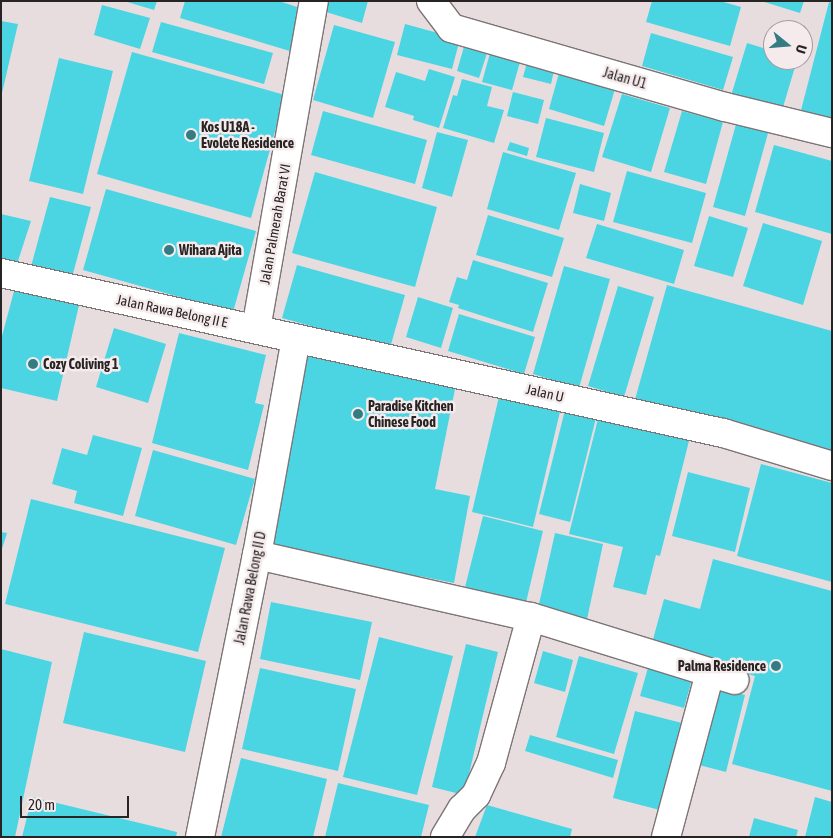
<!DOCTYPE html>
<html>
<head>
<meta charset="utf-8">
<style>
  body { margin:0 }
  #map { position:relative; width:833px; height:838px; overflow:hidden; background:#e8ddde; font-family:"Asap Condensed",sans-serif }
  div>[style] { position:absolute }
  .building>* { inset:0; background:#4bd5e3 }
  .roads { filter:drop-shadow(1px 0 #7d7475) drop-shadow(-1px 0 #7d7475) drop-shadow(0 1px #7d7475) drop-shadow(0 -1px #7d7475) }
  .minor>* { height:28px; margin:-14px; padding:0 14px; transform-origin:14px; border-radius:14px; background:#fff }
  .dots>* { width:14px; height:14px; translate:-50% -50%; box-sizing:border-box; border:2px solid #f6ebec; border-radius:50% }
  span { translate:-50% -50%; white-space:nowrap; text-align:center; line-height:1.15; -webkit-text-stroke:5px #f6ebec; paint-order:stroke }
  .street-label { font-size:14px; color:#282424 }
  .poi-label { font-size:14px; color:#282424; font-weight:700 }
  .left { translate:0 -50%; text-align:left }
  .right { translate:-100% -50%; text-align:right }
  .frame { position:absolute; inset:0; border:2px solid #282424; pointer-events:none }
  .north { position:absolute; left:763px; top:20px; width:50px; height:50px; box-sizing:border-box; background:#f6ebec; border:1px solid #a49b9c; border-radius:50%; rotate:107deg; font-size:14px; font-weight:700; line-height:20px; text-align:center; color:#282424 }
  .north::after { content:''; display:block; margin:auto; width:18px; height:22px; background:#347c84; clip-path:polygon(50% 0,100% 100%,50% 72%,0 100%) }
  .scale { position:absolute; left:20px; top:796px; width:109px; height:22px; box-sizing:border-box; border:2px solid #282424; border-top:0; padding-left:6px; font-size:15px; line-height:18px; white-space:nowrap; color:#282424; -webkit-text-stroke:4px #f6ebec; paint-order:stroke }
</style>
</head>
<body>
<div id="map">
  <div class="building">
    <i style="clip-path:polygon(124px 1px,157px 1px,154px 10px)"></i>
    <i style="clip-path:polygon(185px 1px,279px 1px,306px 10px,293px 52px,180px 18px)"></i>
    <i style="clip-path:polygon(329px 1px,368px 1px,362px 23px,326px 12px)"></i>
    <i style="clip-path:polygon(652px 1px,720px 1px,741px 7px,730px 46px,646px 22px)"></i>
    <i style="clip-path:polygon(761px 1px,804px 1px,800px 13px)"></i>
    <i style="clip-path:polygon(829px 2px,832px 3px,832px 122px,800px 114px)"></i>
    <i style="clip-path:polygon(102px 5px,150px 18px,140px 49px,94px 35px)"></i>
    <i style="clip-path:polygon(1px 21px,18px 24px,2px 93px,1px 93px)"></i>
    <i style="clip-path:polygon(161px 22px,273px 53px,264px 84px,152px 52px)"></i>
    <i style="clip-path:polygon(405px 24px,460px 39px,452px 69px,397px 55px)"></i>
    <i style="clip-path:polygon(334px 25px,395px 42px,373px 118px,313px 100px)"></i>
    <i style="clip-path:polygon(651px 33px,733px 57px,723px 90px,642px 66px)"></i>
    <i style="clip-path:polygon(465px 43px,488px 50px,479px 78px,457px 71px)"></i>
    <i style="clip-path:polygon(747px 43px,773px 51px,773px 60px,797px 60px,781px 114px,730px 99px)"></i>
    <i style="clip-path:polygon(132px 52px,285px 95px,251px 218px,97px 174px)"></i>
    <i style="clip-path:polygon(490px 53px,520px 62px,512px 90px,482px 82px)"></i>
    <i style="clip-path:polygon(59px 58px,113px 71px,83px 194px,29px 181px)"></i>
    <i style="clip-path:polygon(528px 59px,555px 66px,551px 84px,523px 77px)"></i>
    <i style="clip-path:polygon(429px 69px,455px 77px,439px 128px,413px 120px,414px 116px,385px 107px,396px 72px,425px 81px)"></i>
    <i style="clip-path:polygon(559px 73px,615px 89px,604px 126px,549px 109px)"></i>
    <i style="clip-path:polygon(462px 79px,492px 87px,487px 106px,504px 110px,494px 143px,443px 128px,453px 95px,457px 96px)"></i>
    <i style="clip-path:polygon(513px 92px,544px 100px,538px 124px,507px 116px)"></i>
    <i style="clip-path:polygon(622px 94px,670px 108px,651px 172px,602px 157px)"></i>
    <i style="clip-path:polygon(323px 111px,427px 140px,415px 184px,311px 155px)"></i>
    <i style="clip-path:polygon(682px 111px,723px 122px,706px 184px,664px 172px)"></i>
    <i style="clip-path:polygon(738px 117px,770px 126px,745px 216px,713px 207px)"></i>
    <i style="clip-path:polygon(546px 118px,604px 133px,594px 172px,536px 157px)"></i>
    <i style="clip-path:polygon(437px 132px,468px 140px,452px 197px,422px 188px)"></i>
    <i style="clip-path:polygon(510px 142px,529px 148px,527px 156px,507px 150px)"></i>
    <i style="clip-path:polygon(774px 145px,832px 161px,832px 234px,755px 212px)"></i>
    <i style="clip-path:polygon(503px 152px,576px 173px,559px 230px,487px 209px)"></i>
    <i style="clip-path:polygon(627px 171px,706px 193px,692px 243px,613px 222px)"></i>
    <i style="clip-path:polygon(315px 172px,437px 207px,415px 287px,292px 253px)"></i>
    <i style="clip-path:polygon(580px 184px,611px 193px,604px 221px,573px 213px)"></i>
    <i style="clip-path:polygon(106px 189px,256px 231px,233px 312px,83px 270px)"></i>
    <i style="clip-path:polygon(50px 197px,91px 207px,71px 281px,30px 270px)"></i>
    <i style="clip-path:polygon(1px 214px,31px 221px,17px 264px,1px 261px)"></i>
    <i style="clip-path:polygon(488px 215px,564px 238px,552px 277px,476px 255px)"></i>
    <i style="clip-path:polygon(709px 216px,748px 228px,733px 277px,694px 266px)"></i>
    <i style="clip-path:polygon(763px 223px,822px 241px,803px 305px,743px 286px)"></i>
    <i style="clip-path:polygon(597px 224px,684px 250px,674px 284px,586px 258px)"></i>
    <i style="clip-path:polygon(473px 260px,548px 283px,533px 332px,458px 308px,459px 305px,449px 302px,457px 277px,467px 280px)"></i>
    <i style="clip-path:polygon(297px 265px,405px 295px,390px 348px,282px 318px)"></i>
    <i style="clip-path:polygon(564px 266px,610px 279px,579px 388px,533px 374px)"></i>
    <i style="clip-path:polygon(667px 285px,832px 331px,832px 458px,634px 403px)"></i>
    <i style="clip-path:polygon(618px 286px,654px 297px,624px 397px,588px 386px)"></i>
    <i style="clip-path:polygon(14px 291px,79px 305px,57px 401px,1px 388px,1px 340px)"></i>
    <i style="clip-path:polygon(418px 297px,453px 308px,441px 348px,406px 337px)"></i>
    <i style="clip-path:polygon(459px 314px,535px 337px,524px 374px,448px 351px)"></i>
    <i style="clip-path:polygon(114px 328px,166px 344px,148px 403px,96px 387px)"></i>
    <i style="clip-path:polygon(179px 333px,266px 355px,255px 403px,264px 405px,248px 470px,152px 443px)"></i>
    <i style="clip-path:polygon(302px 344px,458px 374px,435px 489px,470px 496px,454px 583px,419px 576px,418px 580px,261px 550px)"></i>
    <i style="clip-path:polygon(501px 388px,562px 403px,533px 527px,472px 512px)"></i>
    <i style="clip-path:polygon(565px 410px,596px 418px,570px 522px,539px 514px)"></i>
    <i style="clip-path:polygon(599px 415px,690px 437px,660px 556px,656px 555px,646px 595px,613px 587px,623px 547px,569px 534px)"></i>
    <i style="clip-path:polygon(93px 435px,142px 448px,123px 516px,74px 503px,77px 491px,52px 484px,62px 448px,87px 455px)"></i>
    <i style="clip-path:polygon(153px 450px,255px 479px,236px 545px,135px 516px)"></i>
    <i style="clip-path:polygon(761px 464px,832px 483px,832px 582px,737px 556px)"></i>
    <i style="clip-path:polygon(688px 472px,750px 488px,735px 552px,672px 536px)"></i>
    <i style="clip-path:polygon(31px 499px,225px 548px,198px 652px,5px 604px)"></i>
    <i style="clip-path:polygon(483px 516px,543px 531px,523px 615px,462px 599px)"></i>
    <i style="clip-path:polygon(1px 532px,7px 533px,2px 549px,1px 549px)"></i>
    <i style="clip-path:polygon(555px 533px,603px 544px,586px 624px,537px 613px)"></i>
    <i style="clip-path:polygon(713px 559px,832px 591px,832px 791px,732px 764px,755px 676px,687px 657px,652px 643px,664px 599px,700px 609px)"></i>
    <i style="clip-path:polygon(271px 602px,372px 622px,360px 680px,260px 659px)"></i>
    <i style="clip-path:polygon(84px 632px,206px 661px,185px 752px,63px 723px)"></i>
    <i style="clip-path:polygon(379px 637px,453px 656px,417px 795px,343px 777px)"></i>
    <i style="clip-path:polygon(466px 644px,498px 652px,464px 795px,432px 787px)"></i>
    <i style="clip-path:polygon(1px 649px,52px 662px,15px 837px,1px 837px)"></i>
    <i style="clip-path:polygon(543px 651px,573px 660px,565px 692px,534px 683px)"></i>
    <i style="clip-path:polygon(579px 656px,638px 673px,614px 754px,556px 737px)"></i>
    <i style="clip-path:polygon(649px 664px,693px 676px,684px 708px,640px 696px)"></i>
    <i style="clip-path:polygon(260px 668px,356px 689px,338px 771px,242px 749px)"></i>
    <i style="clip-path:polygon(714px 687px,745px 695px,726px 772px,695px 764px)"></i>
    <i style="clip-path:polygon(635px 711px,682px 723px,660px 810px,613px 798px)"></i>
    <i style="clip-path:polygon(530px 735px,618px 760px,613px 778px,525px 751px)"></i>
    <i style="clip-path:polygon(241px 758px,327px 779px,313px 837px,221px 837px)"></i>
    <i style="clip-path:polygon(338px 783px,429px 805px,421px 837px,325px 837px)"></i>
    <i style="clip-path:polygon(32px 797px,177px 832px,176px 837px,22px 837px)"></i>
    <i style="clip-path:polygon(815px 797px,832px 802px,832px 837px,805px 837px)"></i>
    <i style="clip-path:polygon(487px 805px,572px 829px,570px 837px,475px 837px)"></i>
    <i style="clip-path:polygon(754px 818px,798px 830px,796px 837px,749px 837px)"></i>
  </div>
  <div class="roads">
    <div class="minor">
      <i style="left:431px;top:1px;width:34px;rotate:53deg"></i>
      <i style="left:451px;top:28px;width:285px;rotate:16.1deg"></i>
      <i style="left:725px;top:107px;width:110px;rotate:13.7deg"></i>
      <i style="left:1px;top:273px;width:740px;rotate:12.5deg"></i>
      <i style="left:723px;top:433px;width:114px;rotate:16.8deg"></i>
      <i style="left:256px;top:329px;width:333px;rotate:-80deg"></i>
      <i style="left:257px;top:555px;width:281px;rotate:12.8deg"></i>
      <i style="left:531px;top:617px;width:213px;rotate:17.2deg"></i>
      <i style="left:200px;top:837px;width:288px;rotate:-78.6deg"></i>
      <i style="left:257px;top:555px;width:220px;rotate:-79.8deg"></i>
      <i style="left:445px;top:837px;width:33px;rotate:-59deg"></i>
      <i style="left:462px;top:809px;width:20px;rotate:-45deg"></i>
      <i style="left:476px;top:795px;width:35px;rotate:-65deg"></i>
      <i style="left:491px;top:763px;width:151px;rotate:-74.7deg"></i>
      <i style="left:666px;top:837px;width:170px;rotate:-75deg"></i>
    </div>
  </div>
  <div class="dots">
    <i style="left:191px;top:135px;background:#347c84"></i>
    <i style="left:169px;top:250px;background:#347c84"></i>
    <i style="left:33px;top:364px;background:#347c84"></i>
    <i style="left:358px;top:414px;background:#347c84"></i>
    <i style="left:776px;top:666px;background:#347c84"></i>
  </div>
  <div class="street-label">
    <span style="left:625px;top:78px;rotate:16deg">Jalan U1</span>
    <span style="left:275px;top:224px;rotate:-80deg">Jalan Palmerah Barat VI</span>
    <span style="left:172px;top:311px;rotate:12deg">Jalan Rawa Belong II E</span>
    <span style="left:545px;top:393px;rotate:13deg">Jalan U</span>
    <span style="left:250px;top:588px;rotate:-79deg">Jalan Rawa Belong II D</span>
  </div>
  <div class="poi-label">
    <span class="left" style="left:201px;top:135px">Kos U18A -<br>Evolete Residence</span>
    <span class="left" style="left:179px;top:250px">Wihara Ajita</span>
    <span class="left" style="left:43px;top:364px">Cozy Coliving 1</span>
    <span class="left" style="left:368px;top:414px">Paradise Kitchen<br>Chinese Food</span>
    <span class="right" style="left:766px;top:666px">Palma Residence</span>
  </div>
  <div class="frame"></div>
  <div class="north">U</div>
  <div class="scale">20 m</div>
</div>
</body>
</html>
